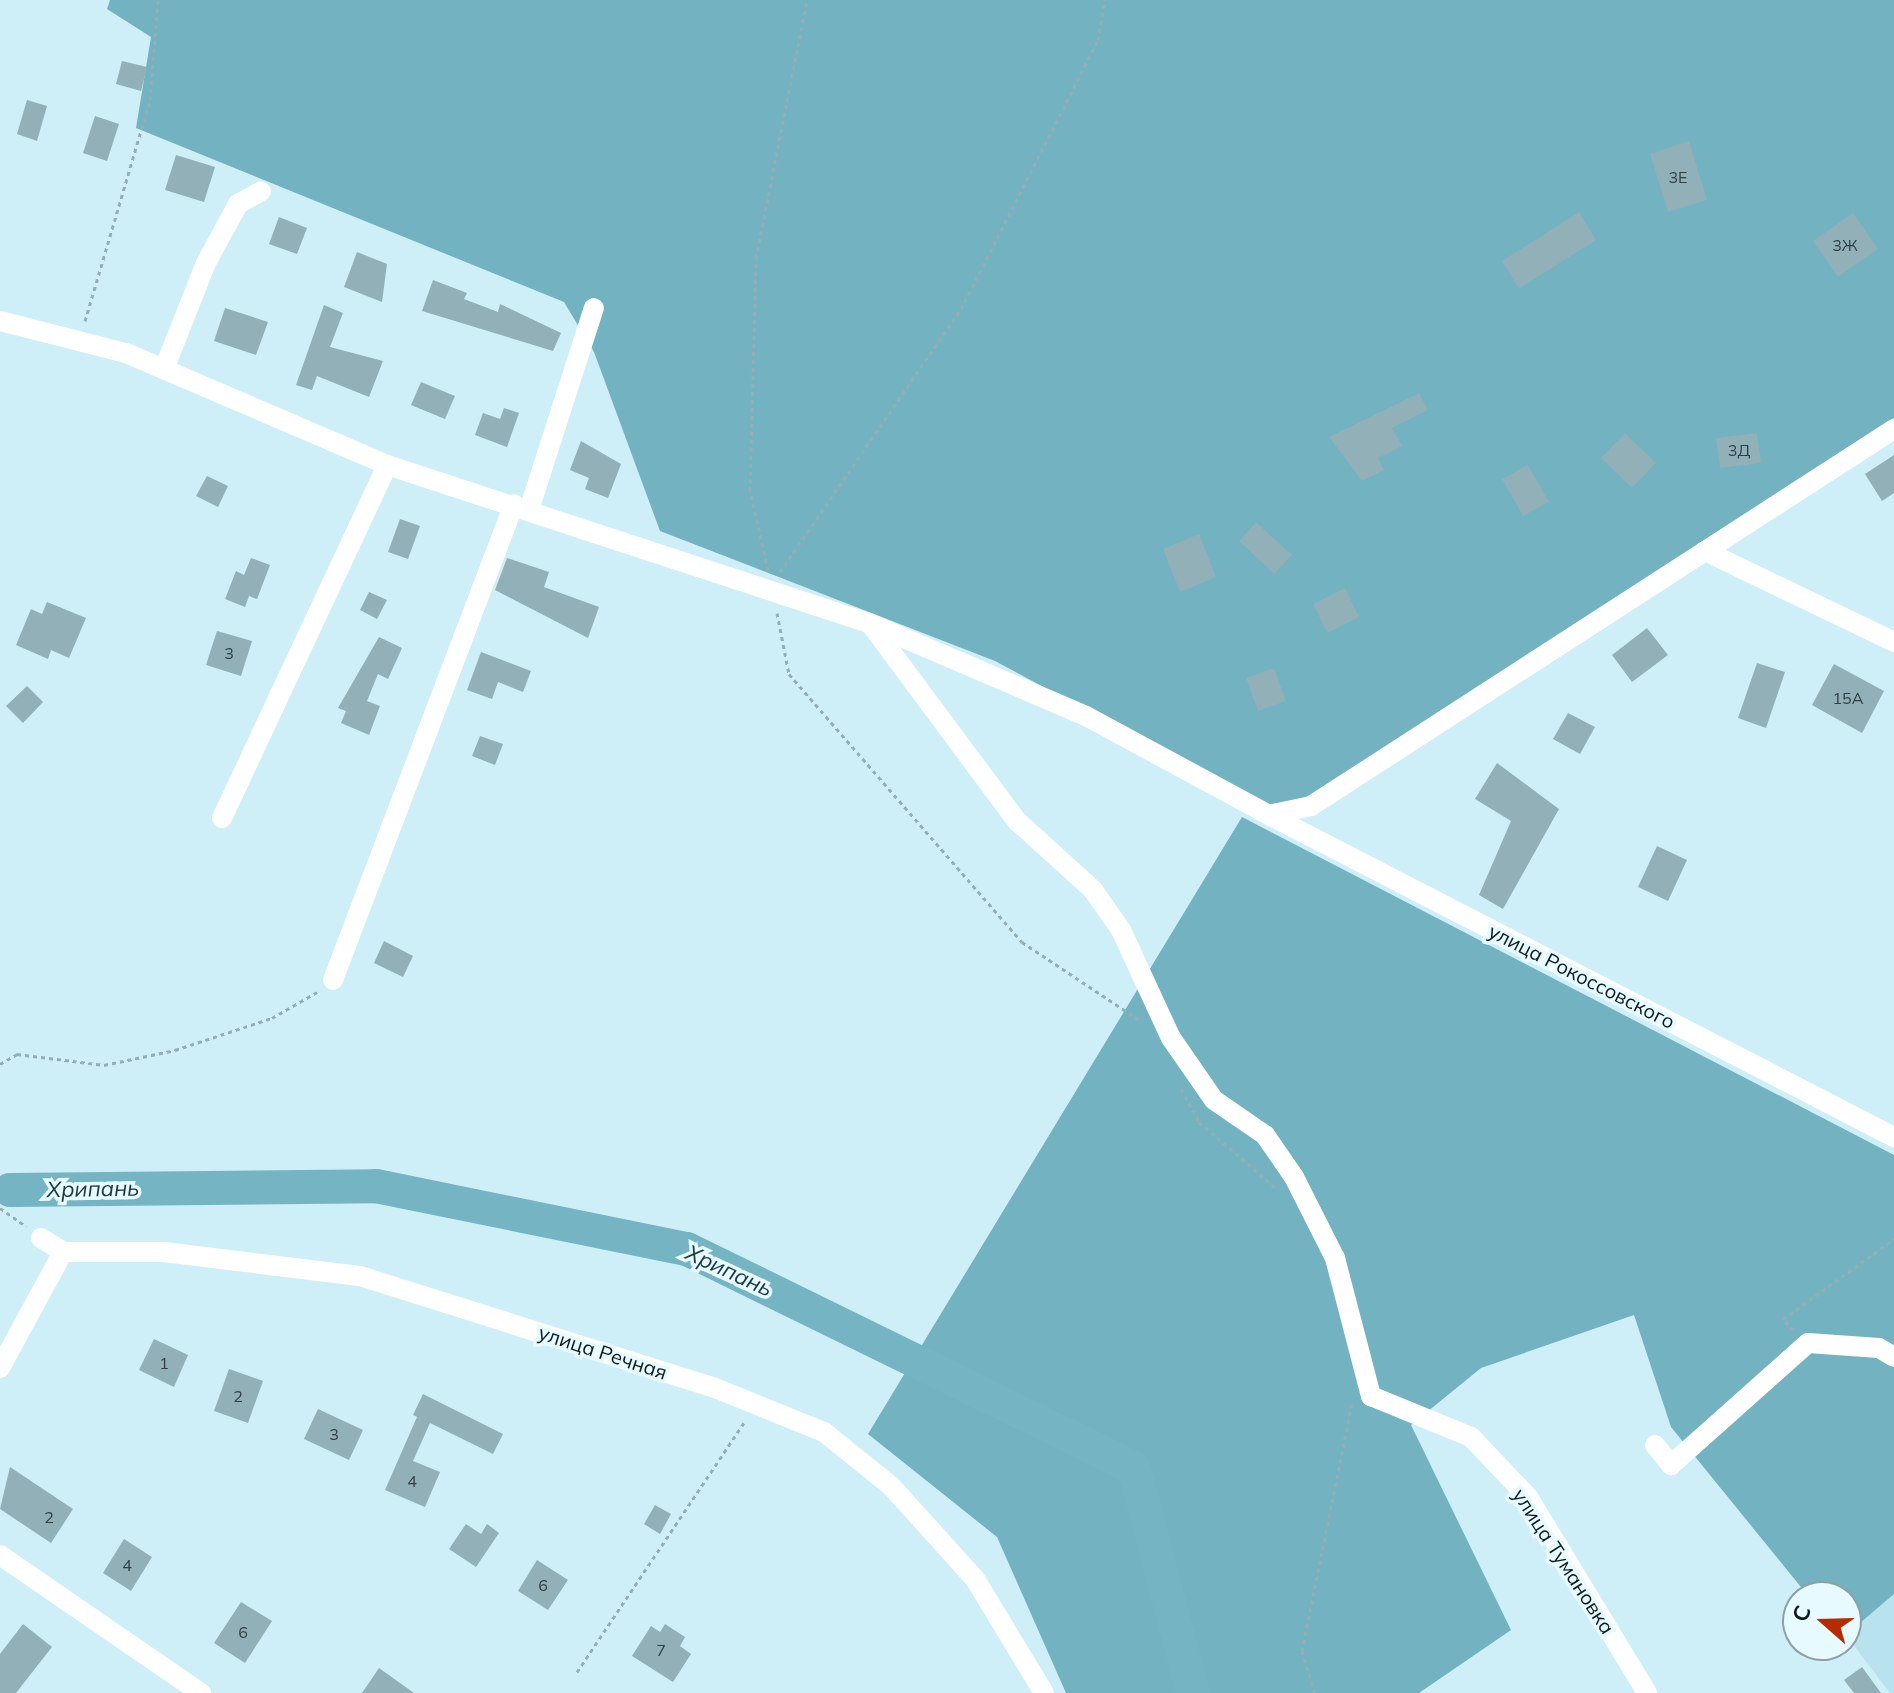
<!DOCTYPE html>
<html>
<head>
<meta charset="utf-8">
<style>
  body { margin:0 }
  #map { position:relative; width:1894px; height:1693px; overflow:hidden; background:#ceeff7; font-family:Mulish,sans-serif }
  div>[style] { position:absolute }
  .built>* { inset:0; background:#b8e2ed }
  .forest>* { inset:0; background:#72b2c1 }
  .river>* { height:34px; margin:-17px; padding:0 17px; transform-origin:17px; border-radius:17px; background:#74b4c3 }
  .building>* { inset:0; background:#91b0b8 }
  .path>* { height:3px; margin-top:-1.5px; transform-origin:0; background:repeating-linear-gradient(90deg,#94aeb5 0 4px,transparent 0 8px) }
  .minor>* { height:20px; margin:-10px; padding:0 10px; transform-origin:10px; border-radius:10px; background:#fff }
  span { translate:-50% -50%; white-space:nowrap; text-align:center; line-height:1.15; -webkit-text-stroke:7px #e6faff; paint-order:stroke }
  .number-label { font-size:16px; color:#2e3f43 }
  .number-label span { -webkit-text-stroke-width:0 }
  .street-label { font-size:20px; color:#0d191c }
  .water-label { font-size:22px; color:#193940; font-style:italic }
  .north { position:absolute; left:1782px; top:1581px; width:80px; height:80px; box-sizing:border-box; background:#e6faff; border:2px solid #8fa0a4; border-radius:50%; rotate:290deg; font-size:22px; font-weight:700; line-height:32px; text-align:center; color:#0d191c }
  .north::after { content:''; display:block; margin:auto; width:28px; height:36px; background:#b62b00; clip-path:polygon(50% 0,100% 100%,50% 72%,0 100%) }
</style>
</head>
<body>
<div id="map">
  <div class="built">
    <i style="clip-path:polygon(1894px 1594px,1894px 1693px,1890px 1693px,1846px 1635px)"></i>
  </div>
  <div class="forest">
    <i style="clip-path:polygon(110px 0,1894px 0,1894px 418px,1307px 800px,1264px 805px,995px 661px,660px 531px,594px 352px,564px 302px,136px 128px,151px 37px,107px 9px)"></i>
    <i style="clip-path:polygon(1242px 817px,1894px 1155px,1894px 1594px,1846px 1635px,1846px 1597px,1809px 1597px,1671px 1427px,1634px 1315px,1481px 1368px,1411px 1425px,1511px 1630px,1419px 1693px,1066px 1693px,997px 1537px,868px 1434px)"></i>
  </div>
  <div class="river">
    <i style="left:10px;top:1190px;width:366px;rotate:-0.6deg"></i>
    <i style="left:376px;top:1186px;width:317px;rotate:11.5deg"></i>
    <i style="left:687px;top:1249px;width:498px;rotate:26.1deg"></i>
    <i style="left:1134px;top:1468px;width:233px;rotate:75.3deg"></i>
  </div>
  <div class="building">
    <i style="clip-path:polygon(122px 61px,147px 67px,141px 91px,116px 84px)"></i>
    <i style="clip-path:polygon(27px 100px,47px 106px,37px 141px,17px 134px)"></i>
    <i style="clip-path:polygon(95px 116px,119px 124px,107px 161px,83px 153px)"></i>
    <i style="clip-path:polygon(1689px 141px,1707px 200px,1668px 212px,1650px 154px)"></i>
    <i style="clip-path:polygon(176px 155px,215px 167px,204px 202px,165px 190px)"></i>
    <i style="clip-path:polygon(1579px 212px,1596px 240px,1519px 289px,1502px 261px)"></i>
    <i style="clip-path:polygon(1853px 213px,1878px 249px,1838px 277px,1813px 241px)"></i>
    <i style="clip-path:polygon(279px 217px,307px 228px,297px 254px,269px 244px)"></i>
    <i style="clip-path:polygon(357px 252px,387px 264px,382px 302px,344px 287px)"></i>
    <i style="clip-path:polygon(433px 280px,467px 293px,464px 299px,498px 312px,500px 304px,561px 333px,553px 351px,422px 311px)"></i>
    <i style="clip-path:polygon(324px 305px,343px 313px,330px 347px,383px 361px,369px 397px,317px 376px,312px 390px,296px 385px)"></i>
    <i style="clip-path:polygon(225px 308px,268px 322px,256px 355px,214px 341px)"></i>
    <i style="clip-path:polygon(421px 382px,455px 396px,445px 419px,411px 405px)"></i>
    <i style="clip-path:polygon(1419px 393px,1428px 410px,1392px 428px,1402px 446px,1378px 458px,1384px 470px,1362px 481px,1329px 437px)"></i>
    <i style="clip-path:polygon(504px 408px,519px 413px,507px 447px,475px 435px,483px 413px,500px 419px)"></i>
    <i style="clip-path:polygon(1625px 433px,1656px 463px,1632px 488px,1601px 458px)"></i>
    <i style="clip-path:polygon(1757px 433px,1761px 463px,1720px 468px,1716px 438px)"></i>
    <i style="clip-path:polygon(581px 441px,621px 464px,608px 498px,585px 489px,589px 478px,570px 470px)"></i>
    <i style="clip-path:polygon(1894px 455px,1894px 493px,1882px 501px,1865px 474px)"></i>
    <i style="clip-path:polygon(1528px 465px,1549px 502px,1523px 516px,1502px 479px)"></i>
    <i style="clip-path:polygon(207px 476px,228px 486px,218px 507px,196px 496px)"></i>
    <i style="clip-path:polygon(400px 519px,420px 526px,408px 559px,388px 552px)"></i>
    <i style="clip-path:polygon(1256px 522px,1292px 555px,1274px 574px,1239px 541px)"></i>
    <i style="clip-path:polygon(1199px 534px,1216px 577px,1180px 592px,1163px 549px)"></i>
    <i style="clip-path:polygon(251px 558px,270px 565px,257px 599px,249px 596px,245px 607px,225px 599px,236px 571px,244px 575px)"></i>
    <i style="clip-path:polygon(507px 558px,549px 572px,544px 587px,599px 607px,588px 638px,495px 590px)"></i>
    <i style="clip-path:polygon(1345px 588px,1359px 617px,1327px 633px,1313px 604px)"></i>
    <i style="clip-path:polygon(369px 592px,387px 600px,377px 619px,360px 610px)"></i>
    <i style="clip-path:polygon(47px 602px,86px 618px,69px 658px,51px 650px,48px 659px,16px 645px,31px 609px,42px 614px)"></i>
    <i style="clip-path:polygon(1647px 628px,1668px 655px,1632px 682px,1612px 655px)"></i>
    <i style="clip-path:polygon(217px 631px,252px 641px,241px 676px,206px 665px)"></i>
    <i style="clip-path:polygon(379px 637px,402px 648px,388px 679px,378px 674px,367px 701px,380px 706px,369px 735px,341px 723px,346px 711px,338px 708px)"></i>
    <i style="clip-path:polygon(481px 652px,531px 671px,523px 692px,498px 682px,492px 699px,467px 690px)"></i>
    <i style="clip-path:polygon(1757px 663px,1785px 672px,1766px 728px,1738px 718px)"></i>
    <i style="clip-path:polygon(1834px 664px,1884px 691px,1862px 733px,1812px 705px)"></i>
    <i style="clip-path:polygon(1274px 668px,1286px 701px,1258px 711px,1246px 678px)"></i>
    <i style="clip-path:polygon(27px 686px,43px 702px,23px 723px,6px 706px)"></i>
    <i style="clip-path:polygon(1568px 713px,1595px 727px,1580px 754px,1553px 739px)"></i>
    <i style="clip-path:polygon(480px 736px,503px 744px,495px 765px,472px 756px)"></i>
    <i style="clip-path:polygon(1497px 763px,1559px 809px,1503px 909px,1479px 895px,1511px 821px,1475px 799px)"></i>
    <i style="clip-path:polygon(1657px 846px,1687px 860px,1668px 901px,1638px 887px)"></i>
    <i style="clip-path:polygon(384px 941px,413px 956px,403px 977px,374px 963px)"></i>
    <i style="clip-path:polygon(154px 1339px,188px 1355px,174px 1387px,139px 1370px)"></i>
    <i style="clip-path:polygon(229px 1369px,263px 1381px,248px 1423px,214px 1411px)"></i>
    <i style="clip-path:polygon(423px 1394px,503px 1434px,493px 1454px,430px 1423px,413px 1461px,440px 1472px,425px 1507px,385px 1490px,417px 1417px,428px 1422px,413px 1415px)"></i>
    <i style="clip-path:polygon(318px 1409px,363px 1430px,349px 1460px,304px 1439px)"></i>
    <i style="clip-path:polygon(10px 1467px,73px 1509px,51px 1543px,0 1509px)"></i>
    <i style="clip-path:polygon(655px 1505px,671px 1514px,660px 1534px,644px 1524px)"></i>
    <i style="clip-path:polygon(466px 1524px,481px 1534px,487px 1524px,499px 1533px,476px 1567px,449px 1549px)"></i>
    <i style="clip-path:polygon(124px 1539px,152px 1557px,131px 1591px,103px 1573px)"></i>
    <i style="clip-path:polygon(537px 1560px,568px 1580px,548px 1610px,518px 1591px)"></i>
    <i style="clip-path:polygon(241px 1602px,272px 1621px,245px 1663px,214px 1643px)"></i>
    <i style="clip-path:polygon(23px 1624px,52px 1647px,16px 1693px,0 1693px,0 1654px)"></i>
    <i style="clip-path:polygon(665px 1624px,685px 1637px,680px 1646px,691px 1654px,673px 1682px,632px 1656px,651px 1626px,660px 1632px)"></i>
    <i style="clip-path:polygon(1862px 1667px,1881px 1693px,1854px 1693px,1844px 1680px)"></i>
    <i style="clip-path:polygon(379px 1668px,414px 1693px,362px 1693px)"></i>
  </div>
  <div class="path">
    <i style="left:85px;top:321px;width:230px;rotate:-73.6deg"></i>
    <i style="left:150px;top:100px;width:100px;rotate:-85.4deg"></i>
    <i style="left:768px;top:570px;width:81px;rotate:-102.8deg"></i>
    <i style="left:750px;top:491px;width:233px;rotate:-88.5deg"></i>
    <i style="left:756px;top:258px;width:263px;rotate:-78.8deg"></i>
    <i style="left:780px;top:572px;width:319px;rotate:-55.5deg"></i>
    <i style="left:961px;top:309px;width:302px;rotate:-63deg"></i>
    <i style="left:1098px;top:40px;width:41px;rotate:-80.1deg"></i>
    <i style="left:777px;top:613px;width:62px;rotate:78.9deg"></i>
    <i style="left:789px;top:674px;width:355px;rotate:49deg"></i>
    <i style="left:1022px;top:942px;width:143px;rotate:33.6deg"></i>
    <i style="left:0;top:1064px;width:20px;rotate:-30deg"></i>
    <i style="left:17px;top:1054px;width:88px;rotate:7.2deg"></i>
    <i style="left:104px;top:1065px;width:73px;rotate:-11.9deg"></i>
    <i style="left:175px;top:1050px;width:102px;rotate:-18.3deg"></i>
    <i style="left:272px;top:1018px;width:52px;rotate:-30deg"></i>
    <i style="left:1181px;top:1089px;width:38px;rotate:61deg"></i>
    <i style="left:1199px;top:1122px;width:103px;rotate:40.7deg"></i>
    <i style="left:0;top:1208px;width:32px;rotate:35deg"></i>
    <i style="left:1794px;top:1330px;width:16px;rotate:-135deg"></i>
    <i style="left:1783px;top:1319px;width:137px;rotate:-35.8deg"></i>
    <i style="left:577px;top:1672px;width:302px;rotate:-56.2deg"></i>
    <i style="left:1315px;top:1693px;width:44px;rotate:-107.2deg"></i>
    <i style="left:1302px;top:1651px;width:252px;rotate:-78.6deg"></i>
  </div>
  <div class="minor">
    <i style="left:0;top:321px;width:130px;rotate:14.3deg"></i>
    <i style="left:126px;top:353px;width:284px;rotate:23.2deg"></i>
    <i style="left:387px;top:465px;width:507px;rotate:18.15deg"></i>
    <i style="left:869px;top:623px;width:236px;rotate:23.2deg"></i>
    <i style="left:1086px;top:716px;width:208px;rotate:28.4deg"></i>
    <i style="left:1269px;top:815px;width:43px;rotate:-12.1deg"></i>
    <i style="left:1311px;top:806px;width:694px;rotate:-32.89deg"></i>
    <i style="left:164px;top:369px;width:114px;rotate:-68.4deg"></i>
    <i style="left:206px;top:263px;width:67px;rotate:-61.5deg"></i>
    <i style="left:238px;top:204px;width:26px;rotate:-29deg"></i>
    <i style="left:529px;top:510px;width:212px;rotate:-72.2deg"></i>
    <i style="left:1705px;top:551px;width:210px;rotate:25.7deg"></i>
    <i style="left:872px;top:626px;width:243px;rotate:53.4deg"></i>
    <i style="left:1017px;top:821px;width:103px;rotate:42.2deg"></i>
    <i style="left:1093px;top:890px;width:49px;rotate:55deg"></i>
    <i style="left:1121px;top:930px;width:119px;rotate:65.2deg"></i>
    <i style="left:1171px;top:1038px;width:75px;rotate:55.3deg"></i>
    <i style="left:1214px;top:1100px;width:62px;rotate:34.5deg"></i>
    <i style="left:1265px;top:1135px;width:51px;rotate:55.4deg"></i>
    <i style="left:1294px;top:1177px;width:91px;rotate:63.2deg"></i>
    <i style="left:1335px;top:1258px;width:143px;rotate:75.4deg"></i>
    <i style="left:1371px;top:1396px;width:108px;rotate:22.3deg"></i>
    <i style="left:1471px;top:1437px;width:83px;rotate:46.5deg"></i>
    <i style="left:1528px;top:1497px;width:229px;rotate:58.7deg"></i>
    <i style="left:1269px;top:815px;width:703px;rotate:27.26deg"></i>
    <i style="left:222px;top:818px;width:390px;rotate:-64.9deg"></i>
    <i style="left:333px;top:980px;width:509px;rotate:-69.18deg"></i>
    <i style="left:41px;top:1238px;width:26px;rotate:32deg"></i>
    <i style="left:63px;top:1252px;width:101px"></i>
    <i style="left:164px;top:1252px;width:197px;rotate:7deg"></i>
    <i style="left:360px;top:1276px;width:372px;rotate:17.5deg"></i>
    <i style="left:715px;top:1388px;width:118px;rotate:22deg"></i>
    <i style="left:824px;top:1432px;width:86px;rotate:38.9deg"></i>
    <i style="left:891px;top:1486px;width:125px;rotate:47.9deg"></i>
    <i style="left:975px;top:1579px;width:133px;rotate:58.8deg"></i>
    <i style="left:0;top:1368px;width:132px;rotate:-61.5deg"></i>
    <i style="left:1655px;top:1445px;width:26px;rotate:51deg"></i>
    <i style="left:1671px;top:1465px;width:183px;rotate:-41.7deg"></i>
    <i style="left:1808px;top:1343px;width:71px;rotate:4deg"></i>
    <i style="left:1879px;top:1348px;width:17px;rotate:31deg"></i>
    <i style="left:0;top:1555px;width:244px;rotate:34.5deg"></i>
  </div>
  <div class="number-label">
    <span style="left:1678px;top:177px">3Е</span>
    <span style="left:1845px;top:245px">3Ж</span>
    <span style="left:1739px;top:450px">3Д</span>
    <span style="left:229px;top:653px">3</span>
    <span style="left:1848px;top:698px">15А</span>
    <span style="left:164px;top:1363px">1</span>
    <span style="left:238px;top:1396px">2</span>
    <span style="left:334px;top:1434px">3</span>
    <span style="left:412px;top:1481px">4</span>
    <span style="left:49px;top:1517px">2</span>
    <span style="left:127px;top:1565px">4</span>
    <span style="left:543px;top:1585px">6</span>
    <span style="left:243px;top:1632px">6</span>
    <span style="left:661px;top:1650px">7</span>
  </div>
  <div class="street-label">
    <span style="left:1582px;top:976px;rotate:27deg">улица Рокоссовского</span>
    <span style="left:603px;top:1352px;rotate:18deg">улица Речная</span>
    <span style="left:1564px;top:1561px;rotate:57deg">улица Тумановка</span>
  </div>
  <div class="water-label">
    <span style="left:93px;top:1189px;rotate:-1deg">Хрипань</span>
    <span style="left:729px;top:1271px;rotate:25deg">Хрипань</span>
  </div>
  <div class="north">С</div>
</div>
</body>
</html>
